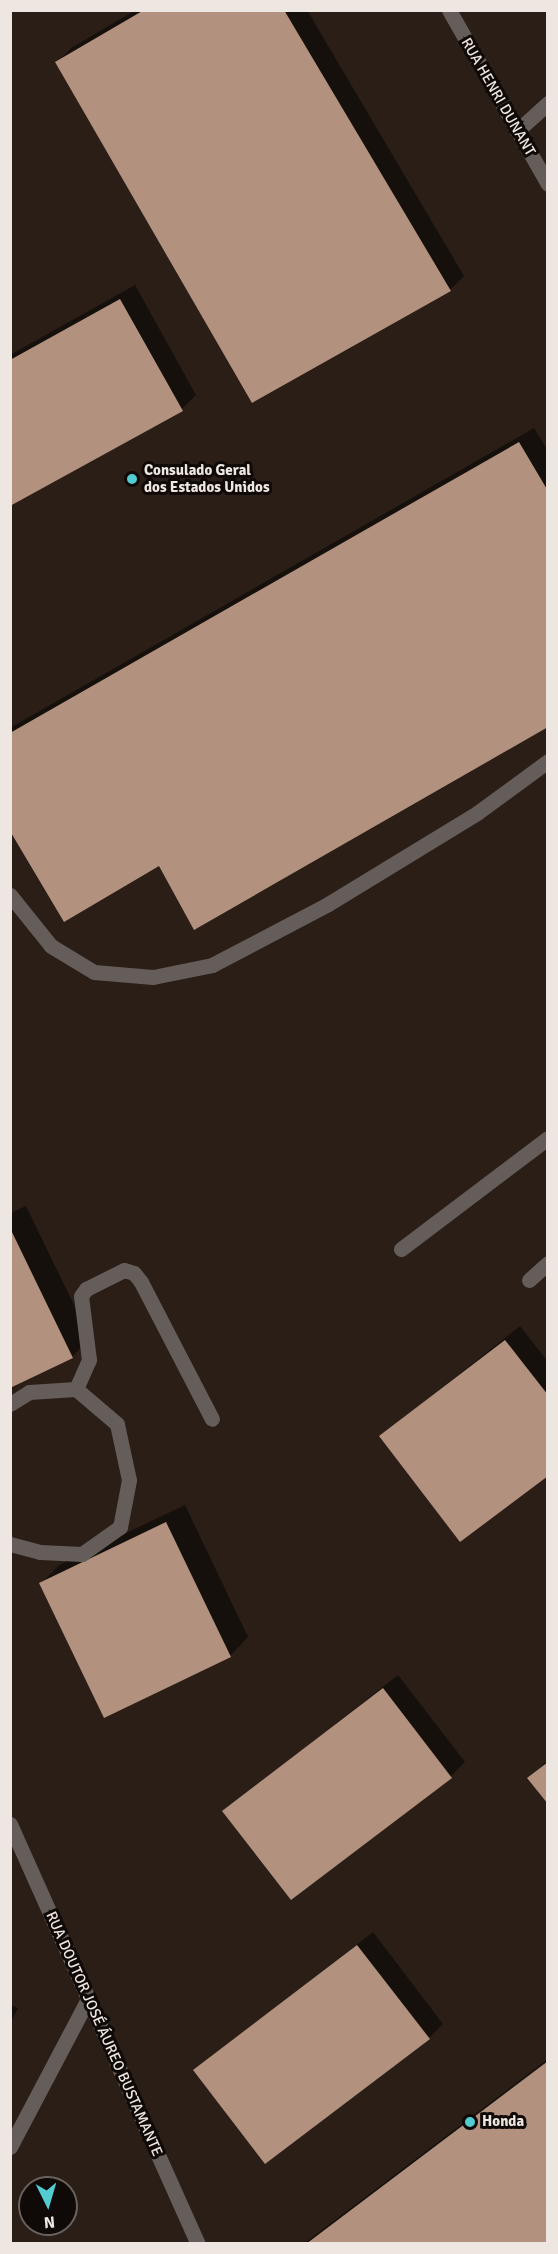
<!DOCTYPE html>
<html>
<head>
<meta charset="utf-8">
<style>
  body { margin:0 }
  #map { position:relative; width:558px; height:2254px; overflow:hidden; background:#2a1e17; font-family:Signika,sans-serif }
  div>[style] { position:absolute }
  .shadow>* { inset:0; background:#0007 }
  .building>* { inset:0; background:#b2927e }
  .service>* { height:15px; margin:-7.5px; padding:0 7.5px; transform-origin:7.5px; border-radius:7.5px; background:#645d5a }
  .minor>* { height:15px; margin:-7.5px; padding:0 7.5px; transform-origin:7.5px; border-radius:7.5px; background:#645d5a }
  .dots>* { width:16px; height:16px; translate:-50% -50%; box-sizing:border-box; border:3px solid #0f0907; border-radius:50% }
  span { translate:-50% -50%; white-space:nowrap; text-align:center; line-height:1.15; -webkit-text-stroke:6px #0f0907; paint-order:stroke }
  .street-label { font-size:15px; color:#eee6e1 }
  .poi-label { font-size:15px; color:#eee6e1; font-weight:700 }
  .left { translate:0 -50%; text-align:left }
  .frame { position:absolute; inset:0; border:12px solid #eee6e1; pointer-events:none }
  .north { position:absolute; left:18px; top:2176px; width:60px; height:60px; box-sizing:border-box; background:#0f0907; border:2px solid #68615e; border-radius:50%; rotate:175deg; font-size:16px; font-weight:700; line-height:24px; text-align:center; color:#eee6e1 }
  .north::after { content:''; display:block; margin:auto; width:21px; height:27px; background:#52ccd1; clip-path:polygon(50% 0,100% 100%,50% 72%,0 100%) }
</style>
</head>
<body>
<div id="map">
  <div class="shadow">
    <i style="clip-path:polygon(136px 10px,307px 10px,464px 276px,450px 290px,57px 63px,71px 48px)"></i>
    <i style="clip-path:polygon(135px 285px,196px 395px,182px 409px,10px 504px,10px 355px)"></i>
    <i style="clip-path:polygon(534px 428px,548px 451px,548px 725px,160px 864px,10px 829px,10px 728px)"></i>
    <i style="clip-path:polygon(26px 1206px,90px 1338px,72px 1357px,10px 1386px,10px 1213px)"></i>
    <i style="clip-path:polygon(520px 1326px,548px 1362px,548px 1474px,381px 1436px)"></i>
    <i style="clip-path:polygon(185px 1505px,248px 1637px,230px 1656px,41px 1584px,59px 1565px)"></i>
    <i style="clip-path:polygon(398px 1675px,465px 1762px,451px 1776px,224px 1811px)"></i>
    <i style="clip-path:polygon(548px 1760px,548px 1802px,529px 1778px)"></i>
    <i style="clip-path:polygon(373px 1932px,443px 2024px,429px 2038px,195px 2070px)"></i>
    <i style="clip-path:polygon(10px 2005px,18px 2008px,10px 2024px)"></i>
    <i style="clip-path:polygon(548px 2059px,548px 2244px,304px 2244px,306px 2242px)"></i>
  </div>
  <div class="building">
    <i style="clip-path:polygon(144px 10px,284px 10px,451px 291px,252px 403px,55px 62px)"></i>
    <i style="clip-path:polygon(120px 299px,183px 411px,10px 506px,10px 360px)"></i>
    <i style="clip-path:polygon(519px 442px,548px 491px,548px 727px,194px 930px,159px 866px,64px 922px,10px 831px,10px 733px)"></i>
    <i style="clip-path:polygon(10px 1228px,73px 1358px,10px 1388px)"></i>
    <i style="clip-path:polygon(505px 1340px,548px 1395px,548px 1476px,460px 1542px,379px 1436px)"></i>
    <i style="clip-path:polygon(166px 1522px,231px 1657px,104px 1718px,39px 1583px)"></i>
    <i style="clip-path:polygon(383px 1688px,452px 1778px,291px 1900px,222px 1811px)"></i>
    <i style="clip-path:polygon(548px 1762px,548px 1804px,527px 1778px)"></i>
    <i style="clip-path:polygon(357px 1945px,430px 2039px,265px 2164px,193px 2070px)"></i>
    <i style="clip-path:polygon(548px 2061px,548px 2244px,306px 2244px)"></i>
  </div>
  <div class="service">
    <i style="left:10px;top:895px;width:65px;rotate:51.2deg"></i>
    <i style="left:51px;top:946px;width:50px;rotate:31.2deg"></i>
    <i style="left:94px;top:972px;width:59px;rotate:4.8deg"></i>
    <i style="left:153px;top:977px;width:60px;rotate:-11.5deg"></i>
    <i style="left:212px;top:965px;width:131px;rotate:-27.7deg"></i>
    <i style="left:328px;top:904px;width:175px;rotate:-31.4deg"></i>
    <i style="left:477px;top:813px;width:88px;rotate:-36.2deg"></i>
    <i style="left:529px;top:1280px;width:25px;rotate:-42deg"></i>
    <i style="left:76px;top:1389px;width:32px;rotate:-66deg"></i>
    <i style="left:89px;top:1360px;width:64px;rotate:-97.1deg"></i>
    <i style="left:81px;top:1296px;width:9px;rotate:-54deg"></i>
    <i style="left:86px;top:1289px;width:42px;rotate:-26.6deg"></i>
    <i style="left:124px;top:1270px;width:10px;rotate:17deg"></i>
    <i style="left:134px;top:1273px;width:11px;rotate:52deg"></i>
    <i style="left:141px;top:1282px;width:154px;rotate:62.6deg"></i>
    <i style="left:10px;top:1404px;width:22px;rotate:-32deg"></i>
    <i style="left:29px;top:1392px;width:47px;rotate:-3.7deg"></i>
    <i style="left:76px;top:1389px;width:54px;rotate:40.5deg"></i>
    <i style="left:117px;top:1424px;width:57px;rotate:77.9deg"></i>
    <i style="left:129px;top:1480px;width:48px;rotate:100.8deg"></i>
    <i style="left:120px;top:1527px;width:47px;rotate:144.6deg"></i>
    <i style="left:82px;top:1554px;width:42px;rotate:-177.3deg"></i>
    <i style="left:40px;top:1552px;width:31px;rotate:-165deg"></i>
  </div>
  <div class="minor">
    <i style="left:449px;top:10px;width:200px;rotate:60.4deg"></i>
    <i style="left:517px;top:131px;width:42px;rotate:-42.1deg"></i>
    <i style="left:401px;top:1249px;width:184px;rotate:-37.1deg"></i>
    <i style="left:10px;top:1824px;width:460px;rotate:65.9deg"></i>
    <i style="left:10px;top:2147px;width:167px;rotate:-62.2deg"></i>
  </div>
  <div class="dots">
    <i style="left:132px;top:479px;background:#52ccd1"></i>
    <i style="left:470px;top:2122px;background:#52ccd1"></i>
  </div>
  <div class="street-label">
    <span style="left:498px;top:97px;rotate:60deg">RUA HENRI DUNANT</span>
    <span style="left:104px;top:2034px;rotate:66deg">RUA DOUTOR JOSÉ ÁUREO BUSTAMANTE</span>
  </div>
  <div class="poi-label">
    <span class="left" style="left:144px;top:479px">Consulado Geral<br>dos Estados Unidos</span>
    <span class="left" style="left:482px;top:2122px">Honda</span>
  </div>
  <div class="frame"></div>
  <div class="north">N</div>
</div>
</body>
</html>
